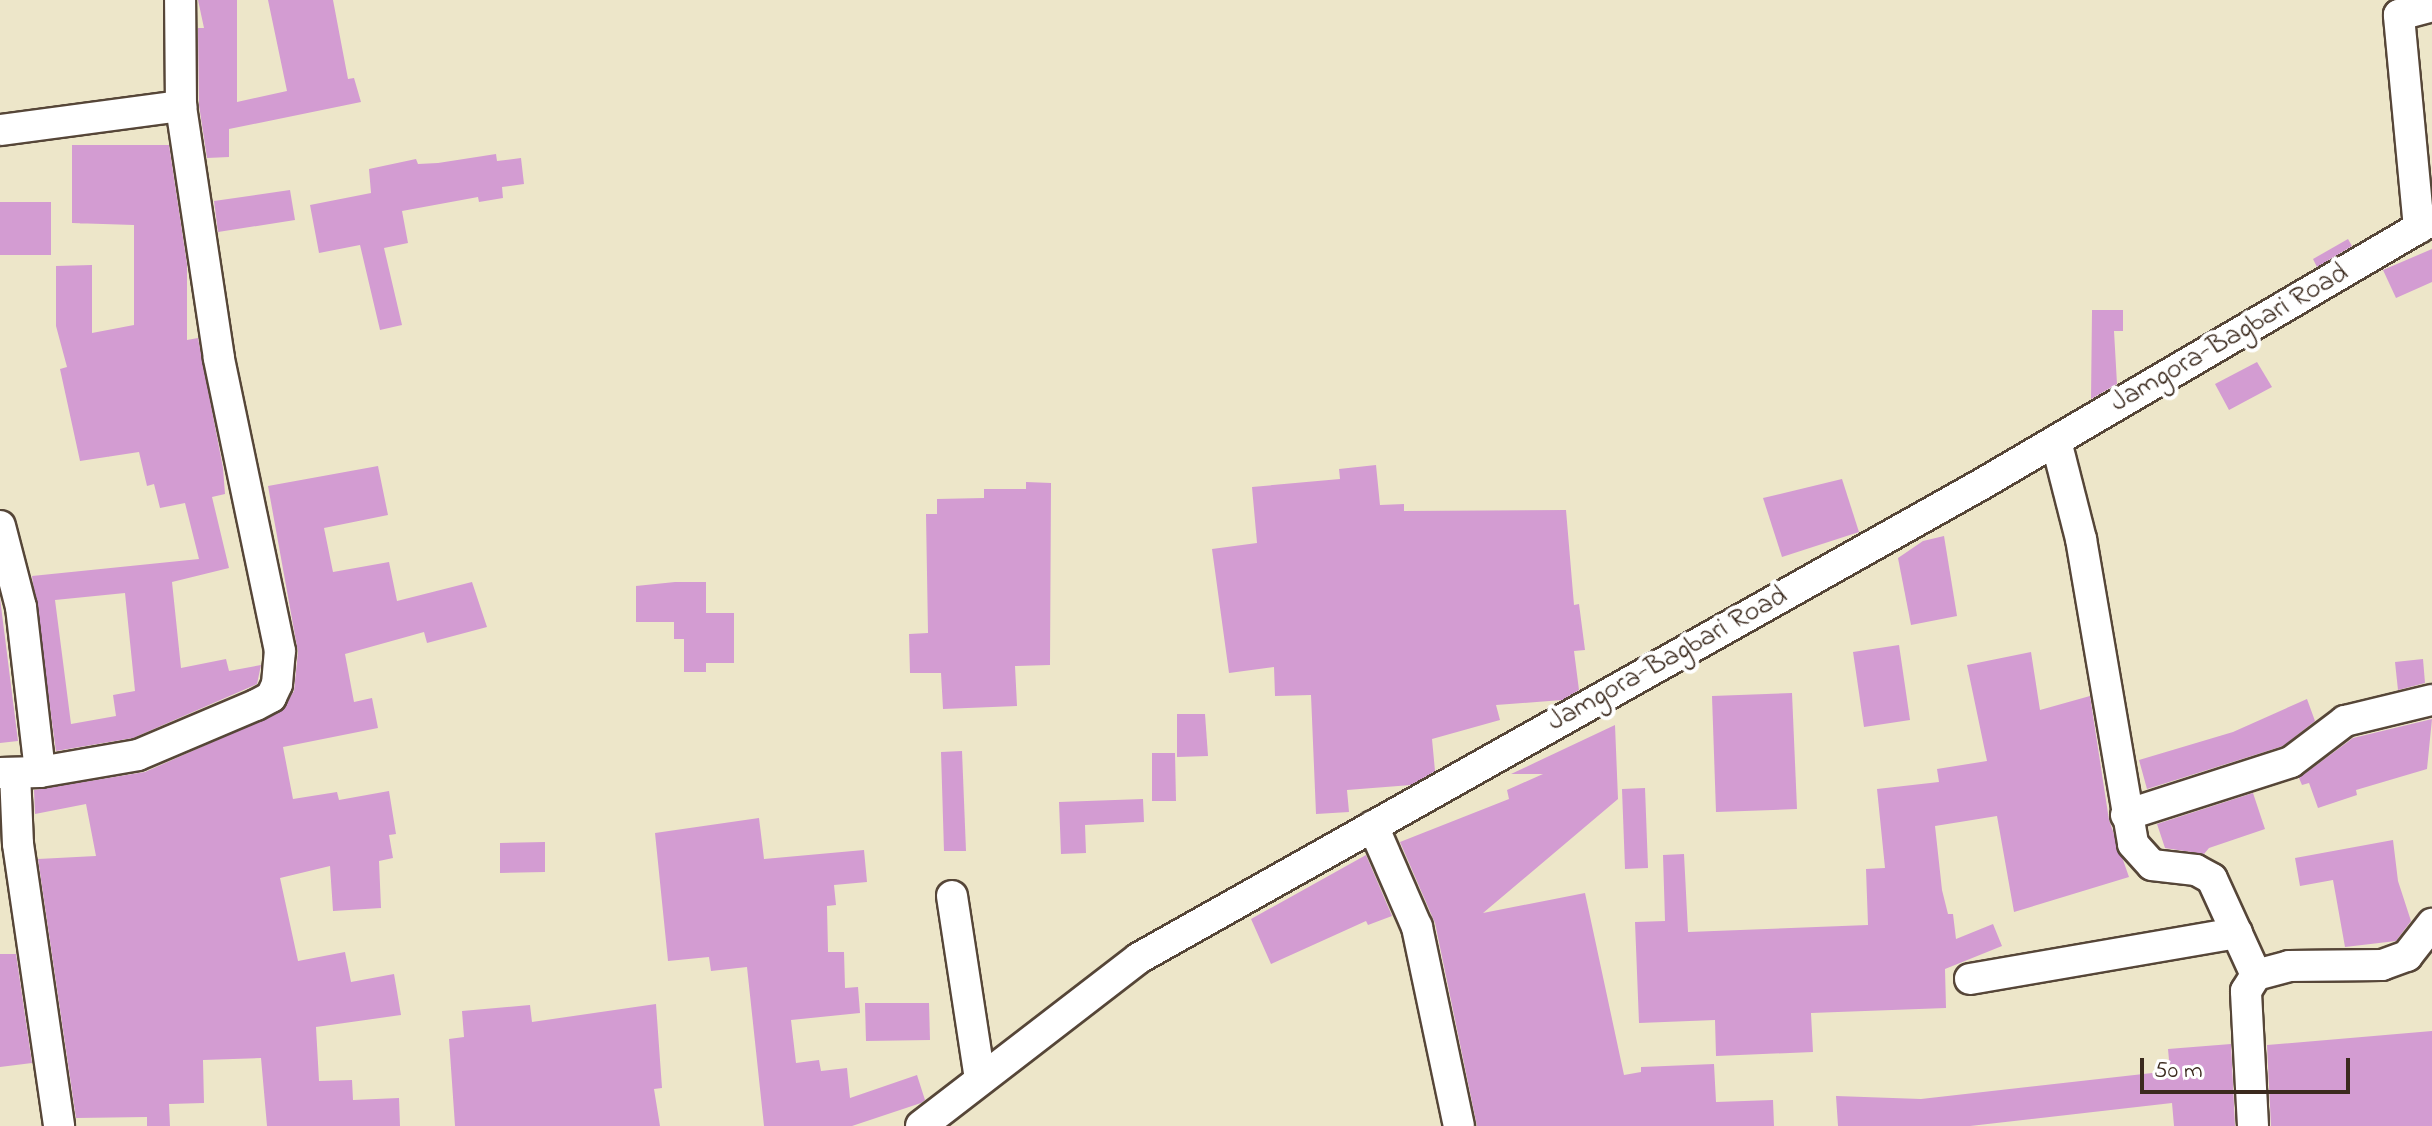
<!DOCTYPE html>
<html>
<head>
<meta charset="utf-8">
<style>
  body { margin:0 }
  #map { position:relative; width:2432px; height:1126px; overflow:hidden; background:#ede6c9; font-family:"Indie Flower",sans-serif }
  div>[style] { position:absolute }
  .building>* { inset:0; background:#d39cd2 }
  .roads { filter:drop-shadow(2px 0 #564638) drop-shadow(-2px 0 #564638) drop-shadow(0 2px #564638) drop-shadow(0 -2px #564638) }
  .minor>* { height:30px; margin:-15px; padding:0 15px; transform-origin:15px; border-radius:15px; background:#fff }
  span { translate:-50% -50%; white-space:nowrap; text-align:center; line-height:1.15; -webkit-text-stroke:8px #fff; paint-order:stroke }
  .street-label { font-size:28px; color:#3b2a1e }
  .scale { position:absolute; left:2140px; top:1058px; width:210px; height:36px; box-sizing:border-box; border:4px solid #3b2a1e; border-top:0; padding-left:10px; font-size:24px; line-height:28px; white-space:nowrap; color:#3b2a1e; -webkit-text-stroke:6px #fff; paint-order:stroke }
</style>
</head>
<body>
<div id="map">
  <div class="building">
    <i style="clip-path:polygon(198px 0,237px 0,237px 102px,287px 91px,268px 0,333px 0,348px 79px,354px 78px,361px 102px,229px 129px,229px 157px,207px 158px,199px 105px,198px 28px,204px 28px)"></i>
    <i style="clip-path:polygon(evenodd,72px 145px,169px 145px,187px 264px,187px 340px,198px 338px,223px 468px,225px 494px,212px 497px,229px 568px,172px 582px,181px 668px,226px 659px,229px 671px,261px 665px,257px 684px,133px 738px,56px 751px,32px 576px,199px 559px,185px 503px,160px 508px,154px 484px,147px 486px,139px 452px,80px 461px,60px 369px,67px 367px,56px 326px,56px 266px,92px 265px,92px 333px,134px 325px,134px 225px,72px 223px,72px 145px,125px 593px,135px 691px,113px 695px,116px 716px,71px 724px,55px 600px,125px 593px)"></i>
    <i style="clip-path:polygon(496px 154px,497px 161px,521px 158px,524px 184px,502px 187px,503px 198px,479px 202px,478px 197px,402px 211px,408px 243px,384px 248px,402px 325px,380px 330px,360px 245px,319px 253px,310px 205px,371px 193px,369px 169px,416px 159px,418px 164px,438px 163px)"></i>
    <i style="clip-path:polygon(290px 190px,295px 220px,218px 232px,214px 201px)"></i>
    <i style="clip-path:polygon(0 202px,51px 202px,51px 255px,0 255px)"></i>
    <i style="clip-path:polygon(2348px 239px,2352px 246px,2317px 267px,2313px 259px)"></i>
    <i style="clip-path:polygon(2432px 249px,2432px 282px,2396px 298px,2383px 270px)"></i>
    <i style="clip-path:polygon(2092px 310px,2123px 310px,2123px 331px,2114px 331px,2117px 384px,2091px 399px)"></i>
    <i style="clip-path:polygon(2257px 362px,2272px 387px,2229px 410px,2215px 384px)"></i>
    <i style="clip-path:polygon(1376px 465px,1380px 505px,1404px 504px,1404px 511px,1566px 510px,1574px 605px,1579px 604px,1585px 650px,1574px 651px,1579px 690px,1562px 700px,1496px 705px,1500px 720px,1432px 739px,1435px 771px,1411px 785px,1347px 790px,1349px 812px,1316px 814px,1311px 695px,1275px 696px,1274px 667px,1229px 673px,1212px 549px,1257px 543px,1252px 487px,1340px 479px,1339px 469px)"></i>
    <i style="clip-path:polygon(378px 466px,388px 515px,324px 528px,333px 572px,389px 562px,397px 601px,472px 582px,487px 627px,427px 643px,424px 632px,345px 654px,354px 702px,372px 698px,378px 728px,283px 747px,293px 799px,337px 792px,339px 800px,389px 791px,396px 834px,389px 835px,393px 858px,379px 861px,381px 908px,333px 911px,330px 866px,280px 878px,298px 961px,345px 952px,351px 982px,394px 974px,401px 1015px,316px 1027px,319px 1081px,352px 1080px,353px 1100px,399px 1098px,400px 1126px,267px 1126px,261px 1058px,203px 1060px,204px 1103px,169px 1104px,170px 1126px,147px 1126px,147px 1117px,76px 1118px,38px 859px,96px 856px,86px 804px,35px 814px,34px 790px,145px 772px,280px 712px,294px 691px,298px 652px,268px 486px)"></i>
    <i style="clip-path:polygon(1842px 479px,1859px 532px,1782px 557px,1763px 498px)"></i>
    <i style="clip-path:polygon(1026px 482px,1051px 483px,1050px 665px,1015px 666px,1017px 706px,943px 709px,941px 673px,910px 673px,909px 634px,928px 633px,926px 514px,937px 514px,937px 499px,984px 498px,984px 489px,1026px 489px)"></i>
    <i style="clip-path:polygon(1944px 536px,1957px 616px,1911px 625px,1898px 558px,1923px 541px)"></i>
    <i style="clip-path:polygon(675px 582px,706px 582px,706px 613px,734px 613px,734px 663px,706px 663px,706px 672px,684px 672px,684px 639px,674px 639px,674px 622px,636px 622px,636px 586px)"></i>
    <i style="clip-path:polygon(0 598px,18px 741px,0 743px)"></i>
    <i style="clip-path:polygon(1899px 645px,1910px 720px,1864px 727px,1853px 652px)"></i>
    <i style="clip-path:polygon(2031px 652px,2040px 710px,2090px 696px,2109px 820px,2129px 877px,2014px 912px,1997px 816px,1935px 826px,1942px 890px,1948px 914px,1953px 914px,1956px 939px,1993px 924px,2002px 946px,1945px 969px,1946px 1008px,1811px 1013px,1813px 1052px,1716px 1056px,1715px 1020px,1639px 1023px,1635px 922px,1665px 921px,1663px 855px,1684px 854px,1688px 932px,1868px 925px,1866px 869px,1885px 868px,1877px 789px,1939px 782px,1937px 769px,1987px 761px,1967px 665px)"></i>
    <i style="clip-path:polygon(2423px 659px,2425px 683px,2398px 690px,2395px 662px)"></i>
    <i style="clip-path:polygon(1792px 693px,1797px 809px,1716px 812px,1712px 696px)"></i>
    <i style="clip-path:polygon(2307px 699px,2315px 721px,2283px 746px,2147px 789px,2139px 760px,2233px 732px)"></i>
    <i style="clip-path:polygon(1177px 714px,1205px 714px,1208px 756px,1177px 757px)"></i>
    <i style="clip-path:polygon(2432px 719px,2427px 769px,2356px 790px,2357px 795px,2318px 808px,2309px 783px,2302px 785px,2299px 778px,2353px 738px)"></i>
    <i style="clip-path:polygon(1615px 725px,1618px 799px,1483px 913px,1585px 893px,1624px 1075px,1641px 1072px,1641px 1067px,1714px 1064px,1716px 1102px,1773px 1100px,1774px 1126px,1477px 1126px,1435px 923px,1400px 842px,1509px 799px,1507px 790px,1543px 774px,1511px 774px)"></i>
    <i style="clip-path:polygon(962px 751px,966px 851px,944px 851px,941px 752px)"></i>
    <i style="clip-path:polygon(1152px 753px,1175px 753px,1176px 801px,1152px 801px)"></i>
    <i style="clip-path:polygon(1645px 788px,1648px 868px,1625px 869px,1622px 789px)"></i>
    <i style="clip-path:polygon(2253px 793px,2265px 829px,2209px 848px,2204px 854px,2165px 848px,2157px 824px)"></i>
    <i style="clip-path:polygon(1143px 799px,1144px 822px,1085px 825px,1086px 853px,1061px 854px,1059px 802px)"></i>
    <i style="clip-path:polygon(759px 818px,764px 859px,864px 850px,867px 882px,834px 885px,836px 905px,827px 906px,828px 952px,844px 952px,845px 988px,858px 987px,860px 1013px,791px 1020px,796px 1063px,819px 1060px,821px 1071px,847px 1068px,850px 1098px,917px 1075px,925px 1100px,921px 1103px,852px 1126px,764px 1126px,747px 967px,711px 971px,709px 957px,668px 961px,655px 833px)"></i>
    <i style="clip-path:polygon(2393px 840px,2398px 881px,2411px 921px,2396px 941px,2345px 947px,2333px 880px,2300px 886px,2295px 858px)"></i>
    <i style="clip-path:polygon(545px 842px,545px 872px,500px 873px,500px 843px)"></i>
    <i style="clip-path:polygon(1366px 855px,1392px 916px,1368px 925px,1366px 921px,1271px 964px,1251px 919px)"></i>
    <i style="clip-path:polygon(0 954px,16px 954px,32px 1063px,0 1067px)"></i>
    <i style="clip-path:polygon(865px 1003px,929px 1003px,930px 1040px,866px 1041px)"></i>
    <i style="clip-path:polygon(656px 1004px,662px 1088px,654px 1089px,660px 1126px,455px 1126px,449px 1039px,464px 1037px,462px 1011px,530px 1005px,532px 1022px)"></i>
    <i style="clip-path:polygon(2432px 1031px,2432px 1126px,2271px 1126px,2267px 1045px)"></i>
    <i style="clip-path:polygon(2231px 1044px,2235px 1126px,2174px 1126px,2172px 1103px,1970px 1126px,1838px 1126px,1836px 1096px,1921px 1099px,2170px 1071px,2168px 1049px)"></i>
  </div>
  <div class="roads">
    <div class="minor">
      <i style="left:0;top:130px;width:183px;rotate:-7.6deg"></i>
      <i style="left:2419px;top:228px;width:214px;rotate:-95.4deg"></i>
      <i style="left:2399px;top:15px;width:34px;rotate:-15deg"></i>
      <i style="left:2056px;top:441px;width:101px;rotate:75.7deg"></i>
      <i style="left:2081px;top:539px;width:309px;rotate:80.3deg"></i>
      <i style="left:2133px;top:844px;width:28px;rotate:48deg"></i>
      <i style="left:2152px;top:865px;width:44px;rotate:6.5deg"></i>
      <i style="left:2196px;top:870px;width:18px;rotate:29deg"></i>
      <i style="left:2212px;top:879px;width:106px;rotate:65.4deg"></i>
      <i style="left:0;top:526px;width:84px;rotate:75.5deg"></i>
      <i style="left:21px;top:607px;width:166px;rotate:83.4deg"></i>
      <i style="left:0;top:773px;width:40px;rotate:-1.4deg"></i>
      <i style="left:40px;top:772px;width:99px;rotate:-9.8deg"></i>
      <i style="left:138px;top:755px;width:128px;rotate:-23deg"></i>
      <i style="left:256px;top:705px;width:17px;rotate:-28deg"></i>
      <i style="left:271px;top:697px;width:14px;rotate:-65deg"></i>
      <i style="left:277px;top:684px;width:33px;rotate:-85deg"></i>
      <i style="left:280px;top:651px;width:299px;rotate:-101.8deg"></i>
      <i style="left:219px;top:358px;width:255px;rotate:-98.6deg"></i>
      <i style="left:181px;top:106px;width:106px;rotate:-90.5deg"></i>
      <i style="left:15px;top:773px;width:71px;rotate:87.6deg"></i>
      <i style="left:18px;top:844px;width:285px;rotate:81.7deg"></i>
      <i style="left:2126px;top:815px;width:173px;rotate:-17.8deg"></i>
      <i style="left:2291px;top:762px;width:68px;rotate:-37.2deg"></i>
      <i style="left:2345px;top:721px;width:89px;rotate:-13.6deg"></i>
      <i style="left:1373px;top:826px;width:110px;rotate:66.5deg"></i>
      <i style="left:1417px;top:927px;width:203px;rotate:78.1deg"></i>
      <i style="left:952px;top:896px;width:185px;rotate:81.3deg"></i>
      <i style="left:1970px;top:979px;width:271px;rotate:-9.8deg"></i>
      <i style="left:921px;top:1126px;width:275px;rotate:-37.6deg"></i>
      <i style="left:1139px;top:958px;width:967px;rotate:-29.35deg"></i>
      <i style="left:1982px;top:484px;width:522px;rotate:-30.4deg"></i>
      <i style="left:2253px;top:1126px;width:135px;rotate:-93deg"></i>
      <i style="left:2246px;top:991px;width:19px;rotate:-58deg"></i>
      <i style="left:2256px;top:975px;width:34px;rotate:-15deg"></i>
      <i style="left:2289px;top:966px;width:93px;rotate:-0.6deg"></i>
      <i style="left:2382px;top:965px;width:27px;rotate:-20deg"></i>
      <i style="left:2407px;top:956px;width:41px;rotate:-52deg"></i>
    </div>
  </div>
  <div class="street-label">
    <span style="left:2230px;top:339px;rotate:-30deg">Jamgora-Bagbari Road</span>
    <span style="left:1668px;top:660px;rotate:-29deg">Jamgora-Bagbari Road</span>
  </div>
  <div class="scale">50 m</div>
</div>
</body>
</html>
